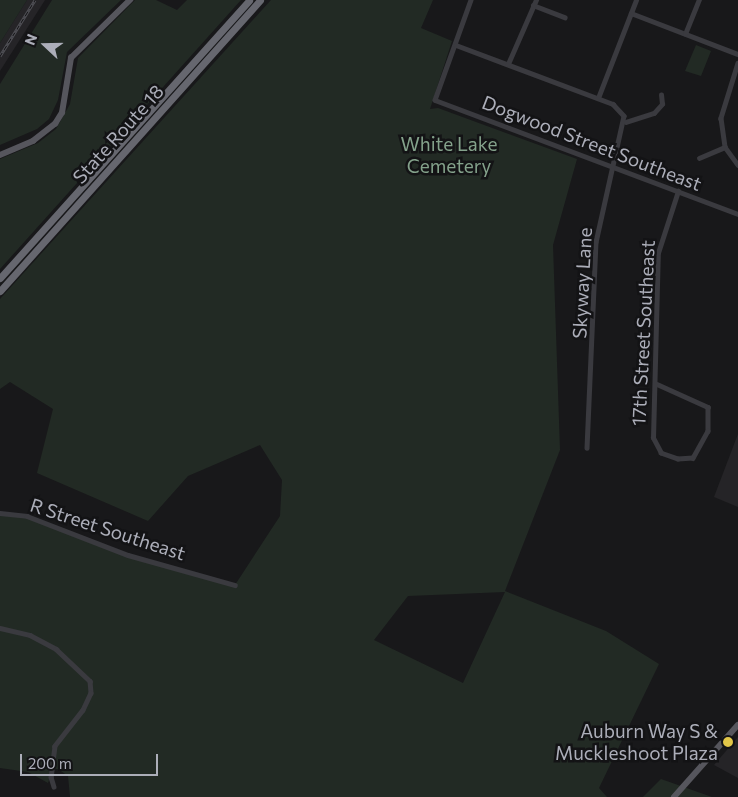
<!DOCTYPE html>
<html>
<head>
<meta charset="utf-8">
<style>
  body { margin:0 }
  #map { position:relative; width:738px; height:797px; overflow:hidden; background:#18181a; font-family:Commissioner,sans-serif }
  div>[style] { position:absolute }
  .built>* { inset:0; background:#252427 }
  .green>* { inset:0; background:#222a24 }
  .minor>* { height:4.5px; margin:-2.25px; padding:0 2.25px; transform-origin:2.25px; border-radius:2.25px; background:#3a3a3f }
  .major>* { height:5.5px; margin:-2.75px; padding:0 2.75px; transform-origin:2.75px; border-radius:2.75px; background:#56565d }
  .highway>* { height:7px; margin:-3.5px; padding:0 3.5px; transform-origin:3.5px; border-radius:3.5px; background:#66676f }
  .rail>* { height:3px; margin-top:-1.5px; transform-origin:0; background:repeating-linear-gradient(90deg,#131315 0 4px,#515157 0 8px); box-sizing:border-box; border-block:1px solid #515157 }
  .dots>* { width:14px; height:14px; translate:-50% -50%; box-sizing:border-box; border:2px solid #131315; border-radius:50% }
  span { translate:-50% -50%; white-space:nowrap; text-align:center; line-height:1.15; -webkit-text-stroke:5px #131315; paint-order:stroke }
  .street-label { font-size:19px; color:#acaeb9 }
  .park-label { font-size:19px; color:#84a28b }
  .poi-label { font-size:19px; color:#acaeb9 }
  .right { translate:-100% -50%; text-align:right }
  .north { position:absolute; left:20px; top:20px; width:50px; height:50px; -webkit-text-stroke:4px #131315; paint-order:stroke; rotate:291deg; font-size:14px; font-weight:700; line-height:20px; text-align:center; color:#acaeb9 }
  .north::after { content:''; display:block; margin:auto; width:18px; height:22px; background:#acaeb9; clip-path:polygon(50% 0,100% 100%,50% 72%,0 100%) }
  .scale { position:absolute; left:20px; top:754px; width:138px; height:22px; box-sizing:border-box; border:2px solid #acaeb9; border-top:0; padding-left:6px; font-size:15px; line-height:18px; white-space:nowrap; color:#acaeb9; -webkit-text-stroke:4px #131315; paint-order:stroke }
</style>
</head>
<body>
<div id="map">
  <div class="built">
    <i style="clip-path:polygon(27px 0,45px 0,0 71px,0 43px)"></i>
    <i style="clip-path:polygon(738px 434px,738px 507px,714px 497px)"></i>
    <i style="clip-path:polygon(738px 737px,738px 778px,714px 765px)"></i>
  </div>
  <div class="green">
    <i style="clip-path:polygon(0 0,27px 0,0 43px)"></i>
    <i style="clip-path:polygon(52px 0,121px 0,67px 52px,58px 100px,49px 119px,37px 129px,0 145px,0 84px)"></i>
    <i style="clip-path:polygon(135px 0,156px 0,177px 10px,187px 0,241px 0,0 269px,0 159px,38px 143px,56px 129px,70px 104px,78px 58px)"></i>
    <i style="clip-path:polygon(evenodd,271px 0,433px 0,421px 28px,452px 41px,430px 109px,438px 108px,577px 159px,553px 245px,560px 450px,505px 591px,606px 631px,659px 664px,599px 788px,607px 797px,70px 797px,68px 776px,58px 769px,53px 769px,48px 783px,28px 772px,0 768px,0 513px,27px 516px,128px 555px,235px 585px,280px 516px,282px 480px,260px 445px,188px 476px,148px 521px,37px 473px,53px 409px,10px 382px,0 389px,0 299px,271px 0,505px 592px,463px 683px,374px 640px,408px 596px,505px 592px)"></i>
    <i style="clip-path:polygon(696px 45px,711px 51px,701px 76px,685px 71px)"></i>
    <i style="clip-path:polygon(661px 779px,712px 797px,643px 797px)"></i>
  </div>
  <div class="minor">
    <i style="left:471px;top:0;width:106px;rotate:109.8deg"></i>
    <i style="left:435px;top:100px;width:324px;rotate:20.6deg"></i>
    <i style="left:533px;top:5px;width:34px;rotate:21deg"></i>
    <i style="left:631px;top:13px;width:115px;rotate:21deg"></i>
    <i style="left:685px;top:34px;width:37px;rotate:-68deg"></i>
    <i style="left:456px;top:45px;width:168px;rotate:20.6deg"></i>
    <i style="left:613px;top:104px;width:16px;rotate:47deg"></i>
    <i style="left:624px;top:116px;width:129px;rotate:102.5deg"></i>
    <i style="left:596px;top:242px;width:206px;rotate:92.5deg"></i>
    <i style="left:738px;top:63px;width:58px;rotate:107.2deg"></i>
    <i style="left:721px;top:118px;width:29px;rotate:82deg"></i>
    <i style="left:725px;top:147px;width:22px;rotate:54deg"></i>
    <i style="left:508px;top:64px;width:70px;rotate:-66.4deg"></i>
    <i style="left:598px;top:98px;width:105px;rotate:-68.8deg"></i>
    <i style="left:626px;top:122px;width:29px;rotate:-18deg"></i>
    <i style="left:654px;top:113px;width:12px;rotate:-48deg"></i>
    <i style="left:662px;top:104px;width:9px;rotate:-96deg"></i>
    <i style="left:699px;top:158px;width:28px;rotate:-23deg"></i>
    <i style="left:657px;top:384px;width:56px;rotate:24.3deg"></i>
    <i style="left:708px;top:407px;width:24px;rotate:90deg"></i>
    <i style="left:708px;top:431px;width:31px;rotate:119deg"></i>
    <i style="left:693px;top:458px;width:15px;rotate:176deg"></i>
    <i style="left:678px;top:459px;width:18px;rotate:-161deg"></i>
    <i style="left:661px;top:453px;width:17px;rotate:-118deg"></i>
    <i style="left:653px;top:438px;width:185px;rotate:-88.5deg"></i>
    <i style="left:658px;top:253px;width:65px;rotate:-72.1deg"></i>
    <i style="left:0;top:513px;width:27px;rotate:6deg"></i>
    <i style="left:27px;top:516px;width:108px;rotate:21.1deg"></i>
    <i style="left:128px;top:555px;width:111px;rotate:15.7deg"></i>
    <i style="left:0;top:628px;width:31px;rotate:13deg"></i>
    <i style="left:30px;top:635px;width:30px;rotate:28deg"></i>
    <i style="left:56px;top:649px;width:47px;rotate:43.3deg"></i>
    <i style="left:90px;top:681px;width:12px;rotate:85deg"></i>
    <i style="left:91px;top:693px;width:19px;rotate:115deg"></i>
    <i style="left:83px;top:710px;width:46px;rotate:127.9deg"></i>
    <i style="left:55px;top:746px;width:31px;rotate:97deg"></i>
    <i style="left:51px;top:777px;width:10px;rotate:73deg"></i>
  </div>
  <div class="major">
    <i style="left:0;top:155px;width:36px;rotate:-23deg"></i>
    <i style="left:33px;top:141px;width:28px;rotate:-38deg"></i>
    <i style="left:55px;top:124px;width:13px;rotate:-58deg"></i>
    <i style="left:62px;top:113px;width:56px;rotate:-80.7deg"></i>
    <i style="left:71px;top:58px;width:83px;rotate:-44.5deg"></i>
    <i style="left:674px;top:797px;width:96px;rotate:-48.4deg"></i>
  </div>
  <div class="highway">
    <i style="left:0;top:278px;width:373px;rotate:-48.1deg"></i>
    <i style="left:0;top:291px;width:390px;rotate:-48.2deg"></i>
  </div>
  <div class="rail">
    <i style="left:0;top:56px;width:66px;rotate:-58deg"></i>
  </div>
  <div class="dots">
    <i style="left:728px;top:742px;background:#e2c748"></i>
  </div>
  <div class="street-label">
    <span style="left:118px;top:134px;rotate:-48deg">State Route 18</span>
    <span style="left:592px;top:143px;rotate:21deg">Dogwood Street Southeast</span>
    <span style="left:582px;top:283px;rotate:-87deg">Skyway Lane</span>
    <span style="left:643px;top:333px;rotate:-87deg">17th Street Southeast</span>
    <span style="left:108px;top:529px;rotate:18deg">R Street Southeast</span>
  </div>
  <div class="park-label">
    <span style="left:449px;top:155px">White Lake<br>Cemetery</span>
  </div>
  <div class="poi-label">
    <span class="right" style="left:718px;top:742px">Auburn Way S &amp;<br>Muckleshoot Plaza</span>
  </div>
  <div class="north">N</div>
  <div class="scale">200 m</div>
</div>
</body>
</html>
